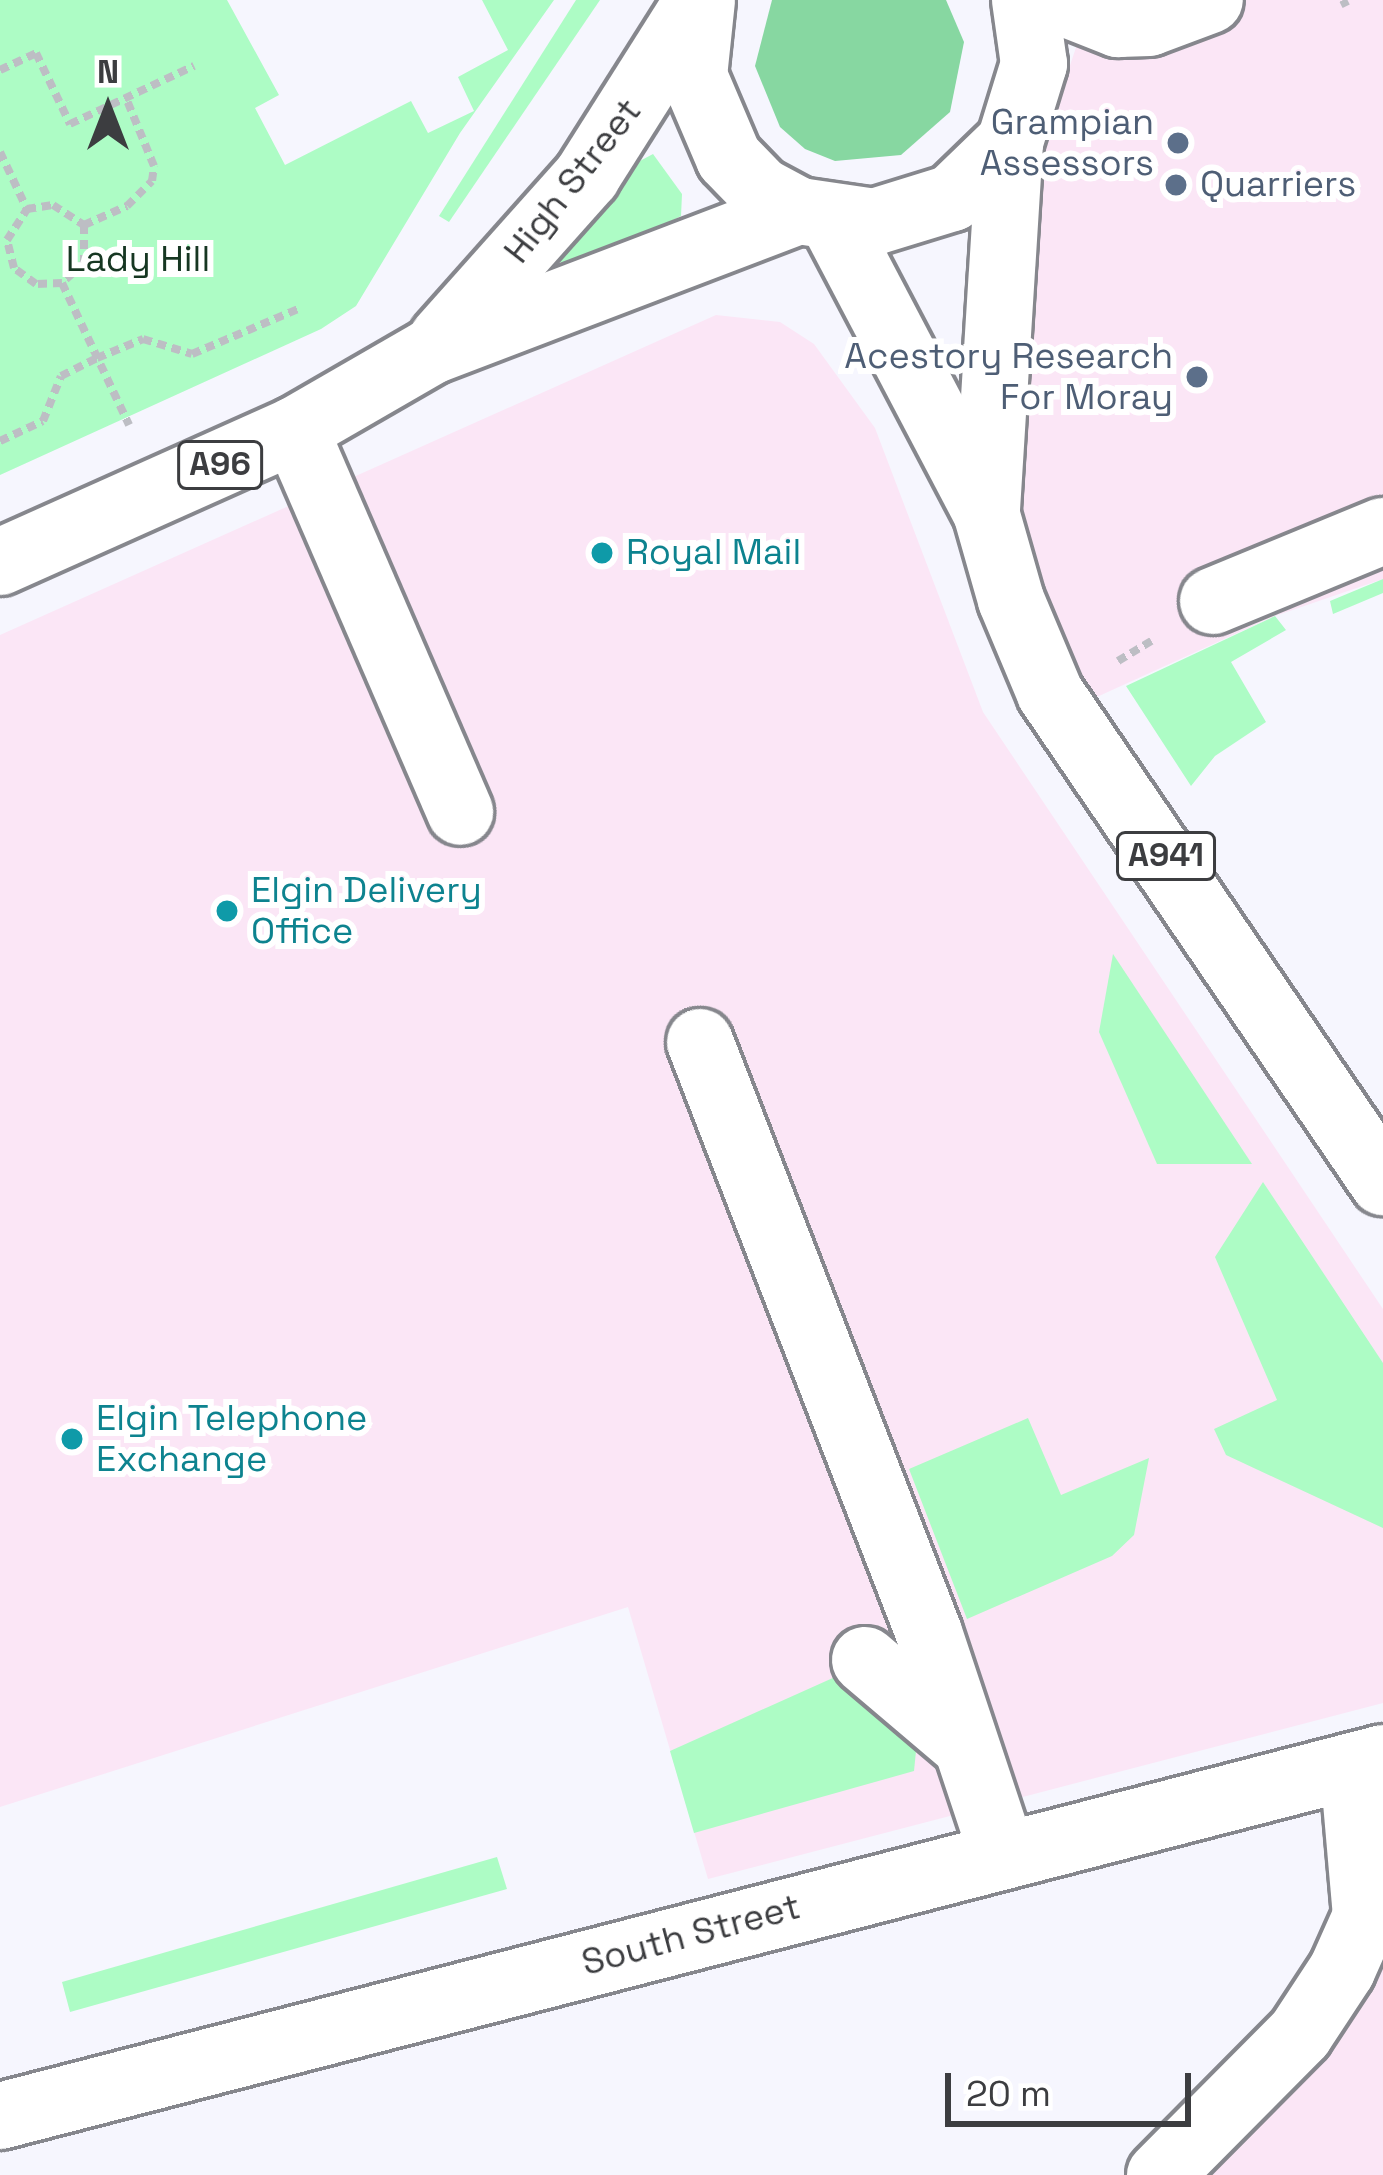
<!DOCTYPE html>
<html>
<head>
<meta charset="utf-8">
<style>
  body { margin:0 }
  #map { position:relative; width:1383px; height:2175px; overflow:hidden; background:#f6f6fe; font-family:"Space Grotesk",sans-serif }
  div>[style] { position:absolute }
  .commercial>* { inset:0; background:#fbe6f6 }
  .green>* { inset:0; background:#adfcc5 }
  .forest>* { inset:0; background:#87d7a1 }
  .path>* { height:8px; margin-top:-4px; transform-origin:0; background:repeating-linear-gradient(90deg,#bdbec4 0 9px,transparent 0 15px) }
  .roads { filter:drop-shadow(3px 0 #86878d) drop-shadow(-3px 0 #86878d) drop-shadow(0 3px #86878d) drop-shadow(0 -3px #86878d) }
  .minor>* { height:66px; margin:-33px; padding:0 33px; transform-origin:33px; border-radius:33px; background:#fff }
  .major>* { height:66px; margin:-33px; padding:0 33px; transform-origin:33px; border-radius:33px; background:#fff }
  .highway>* { height:66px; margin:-33px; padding:0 33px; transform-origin:33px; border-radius:33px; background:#fff }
  .dots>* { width:33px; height:33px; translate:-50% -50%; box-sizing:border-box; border:6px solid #fff; border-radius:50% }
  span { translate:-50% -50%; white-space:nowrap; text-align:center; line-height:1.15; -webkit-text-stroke:12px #fff; paint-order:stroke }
  .shield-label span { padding:3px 9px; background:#fff; border:3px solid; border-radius:9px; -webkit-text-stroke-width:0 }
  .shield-label { font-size:33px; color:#3c3d40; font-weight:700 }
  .service-label { font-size:36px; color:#4e5e75 }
  .right { translate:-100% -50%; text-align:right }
  .left { translate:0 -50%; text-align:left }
  .street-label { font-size:36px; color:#3c3d40 }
  .park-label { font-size:36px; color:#163722 }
  .culture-label { font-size:36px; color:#0d838f }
  .north { position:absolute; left:48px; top:48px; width:120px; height:120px; -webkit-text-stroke:9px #fff; paint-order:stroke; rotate:0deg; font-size:33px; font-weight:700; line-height:48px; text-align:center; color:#3c3d40 }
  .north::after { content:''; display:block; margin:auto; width:42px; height:54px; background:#3c3d40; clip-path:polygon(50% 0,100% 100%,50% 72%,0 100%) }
  .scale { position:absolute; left:945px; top:2073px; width:246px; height:54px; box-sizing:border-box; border:6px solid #3c3d40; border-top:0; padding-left:15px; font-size:36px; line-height:42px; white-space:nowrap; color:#3c3d40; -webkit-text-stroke:9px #fff; paint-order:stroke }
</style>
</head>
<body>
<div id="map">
  <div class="commercial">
    <i style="clip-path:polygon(1092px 0,1383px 0,1383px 579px,1275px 616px,1088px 701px,1019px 543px,1008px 477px,1025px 199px)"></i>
    <i style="clip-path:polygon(716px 315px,780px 322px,814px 344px,875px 428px,983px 712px,1383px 1309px,1383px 1703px,708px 1879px,628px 1607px,0 1807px,0 635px)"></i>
    <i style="clip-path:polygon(1383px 1925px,1383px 2175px,1183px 2175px)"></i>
  </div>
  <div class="green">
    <i style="clip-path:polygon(0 0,227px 0,279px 95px,255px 108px,285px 165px,411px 101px,428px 133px,474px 111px,458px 77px,508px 50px,482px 0,554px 0,460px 133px,356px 306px,321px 329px,0 475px)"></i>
    <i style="clip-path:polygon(576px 0,600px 0,449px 222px,439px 216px)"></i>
    <i style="clip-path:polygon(653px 154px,682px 194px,681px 216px,576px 269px,557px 261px,623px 170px)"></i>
    <i style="clip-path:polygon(1383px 579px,1383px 593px,1333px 614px,1330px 601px)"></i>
    <i style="clip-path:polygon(1275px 616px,1286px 630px,1231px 662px,1266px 722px,1215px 756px,1191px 786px,1126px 686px)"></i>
    <i style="clip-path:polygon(1113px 954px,1252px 1164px,1157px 1164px,1099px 1032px)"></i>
    <i style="clip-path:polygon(1263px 1182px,1383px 1363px,1383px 1528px,1226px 1455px,1214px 1429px,1277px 1400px,1215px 1257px)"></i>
    <i style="clip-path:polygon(1028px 1418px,1061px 1495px,1149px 1458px,1134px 1535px,1112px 1556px,967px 1619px,909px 1469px)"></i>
    <i style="clip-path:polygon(835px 1677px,904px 1727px,916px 1751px,914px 1771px,694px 1833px,670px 1751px)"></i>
    <i style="clip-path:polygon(497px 1857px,507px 1889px,70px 2012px,62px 1982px)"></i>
  </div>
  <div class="forest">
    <i style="clip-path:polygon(772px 0,946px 0,964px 42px,950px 112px,901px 155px,835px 161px,805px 149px,780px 127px,755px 66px)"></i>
  </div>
  <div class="path">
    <i style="left:1343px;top:0;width:7px;rotate:63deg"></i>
    <i style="left:0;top:70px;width:40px;rotate:-25deg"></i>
    <i style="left:36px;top:53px;width:79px;rotate:64.4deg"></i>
    <i style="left:70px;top:124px;width:137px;rotate:-25.1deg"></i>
    <i style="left:0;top:152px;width:63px;rotate:64.7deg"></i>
    <i style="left:84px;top:225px;width:47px;rotate:-23.8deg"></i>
    <i style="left:127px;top:206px;width:35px;rotate:-45deg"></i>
    <i style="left:152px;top:181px;width:15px;rotate:-82deg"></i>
    <i style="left:154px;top:166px;width:74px;rotate:-112.4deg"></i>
    <i style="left:62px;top:283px;width:26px;rotate:178deg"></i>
    <i style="left:36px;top:284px;width:27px;rotate:-144deg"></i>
    <i style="left:14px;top:268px;width:29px;rotate:-104deg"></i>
    <i style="left:7px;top:240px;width:37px;rotate:-57deg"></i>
    <i style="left:27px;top:209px;width:26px;rotate:-9deg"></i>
    <i style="left:53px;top:205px;width:37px;rotate:33deg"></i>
    <i style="left:84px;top:225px;width:38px;rotate:90deg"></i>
    <i style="left:84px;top:263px;width:30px;rotate:138deg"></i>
    <i style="left:62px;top:283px;width:157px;rotate:64.7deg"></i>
    <i style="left:0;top:441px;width:47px;rotate:-24.9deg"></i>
    <i style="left:43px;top:421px;width:48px;rotate:-68.2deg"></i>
    <i style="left:61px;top:376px;width:40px;rotate:-26.6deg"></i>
    <i style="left:97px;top:358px;width:50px;rotate:-22.4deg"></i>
    <i style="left:143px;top:339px;width:51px;rotate:17deg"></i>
    <i style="left:192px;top:354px;width:115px;rotate:-23deg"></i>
    <i style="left:1118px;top:661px;width:39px;rotate:-31deg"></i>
  </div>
  <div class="roads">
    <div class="minor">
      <i style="left:1057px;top:0;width:66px;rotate:21.5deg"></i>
      <i style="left:1118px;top:24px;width:31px;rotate:-2deg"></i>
      <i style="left:1149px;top:23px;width:65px;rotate:-20.7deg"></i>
      <i style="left:295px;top:430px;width:416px;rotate:66.6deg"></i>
      <i style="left:1213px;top:601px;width:184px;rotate:-22.4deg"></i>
      <i style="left:700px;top:1042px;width:634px;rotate:68.82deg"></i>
      <i style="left:929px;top:1633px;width:232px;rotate:71.6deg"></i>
      <i style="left:865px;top:1660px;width:131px;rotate:40.4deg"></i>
      <i style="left:0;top:2116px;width:1429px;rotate:-14.51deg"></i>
      <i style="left:1160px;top:2175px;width:199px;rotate:-45.2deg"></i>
      <i style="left:1300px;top:2034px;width:77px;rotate:-56.7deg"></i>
      <i style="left:1342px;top:1970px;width:59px;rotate:-66deg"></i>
      <i style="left:1366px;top:1916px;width:150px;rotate:-95deg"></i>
    </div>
    <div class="major">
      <i style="left:833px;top:221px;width:329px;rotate:62.3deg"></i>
      <i style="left:986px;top:512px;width:91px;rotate:74.1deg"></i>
      <i style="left:1011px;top:600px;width:101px;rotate:67.2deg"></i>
      <i style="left:1050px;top:693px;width:592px;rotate:55.75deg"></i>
      <i style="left:987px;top:509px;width:368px;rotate:-86.4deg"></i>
    </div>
    <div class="highway">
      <i style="left:702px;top:0;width:76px;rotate:96deg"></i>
      <i style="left:694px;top:76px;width:89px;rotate:66.9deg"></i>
      <i style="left:729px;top:158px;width:45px;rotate:45.9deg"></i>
      <i style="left:760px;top:190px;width:44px;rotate:28.3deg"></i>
      <i style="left:799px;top:211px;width:76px;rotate:8.3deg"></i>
      <i style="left:874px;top:222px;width:82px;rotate:-17.1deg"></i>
      <i style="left:952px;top:198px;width:81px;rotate:-44deg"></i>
      <i style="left:1010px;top:142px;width:82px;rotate:-72.9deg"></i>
      <i style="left:1034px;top:64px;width:65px;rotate:-98deg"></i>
      <i style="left:442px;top:339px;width:218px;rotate:-48.3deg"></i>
      <i style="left:587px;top:176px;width:200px;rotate:-57.7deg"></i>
      <i style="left:0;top:562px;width:323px;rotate:-24.1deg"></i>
      <i style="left:295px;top:430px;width:158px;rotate:-30deg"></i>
      <i style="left:432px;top:351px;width:393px;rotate:-20.9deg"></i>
    </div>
  </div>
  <div class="dots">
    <i style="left:1178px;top:143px;background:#5c6f8a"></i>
    <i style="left:1176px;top:185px;background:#5c6f8a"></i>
    <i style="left:1197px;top:377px;background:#5c6f8a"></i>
    <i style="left:602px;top:553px;background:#0f9aa8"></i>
    <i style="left:227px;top:911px;background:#0f9aa8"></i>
    <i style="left:72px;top:1439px;background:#0f9aa8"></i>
  </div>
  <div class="shield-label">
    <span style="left:220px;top:465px">A96</span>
    <span style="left:1166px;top:856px">A941</span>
  </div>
  <div class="service-label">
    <span class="right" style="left:1154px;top:143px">Grampian<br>Assessors</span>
    <span class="left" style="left:1200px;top:185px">Quarriers</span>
    <span class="right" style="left:1173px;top:377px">Acestory Research<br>For Moray</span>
  </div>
  <div class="street-label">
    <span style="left:573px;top:181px;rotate:-52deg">High Street</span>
    <span style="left:691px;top:1935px;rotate:-15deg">South Street</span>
  </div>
  <div class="park-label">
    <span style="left:138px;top:260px">Lady Hill</span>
  </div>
  <div class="culture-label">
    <span class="left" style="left:626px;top:553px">Royal Mail</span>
    <span class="left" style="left:251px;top:911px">Elgin Delivery<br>Office</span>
    <span class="left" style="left:96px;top:1439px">Elgin Telephone<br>Exchange</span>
  </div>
  <div class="north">N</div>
  <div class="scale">20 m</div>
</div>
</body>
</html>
